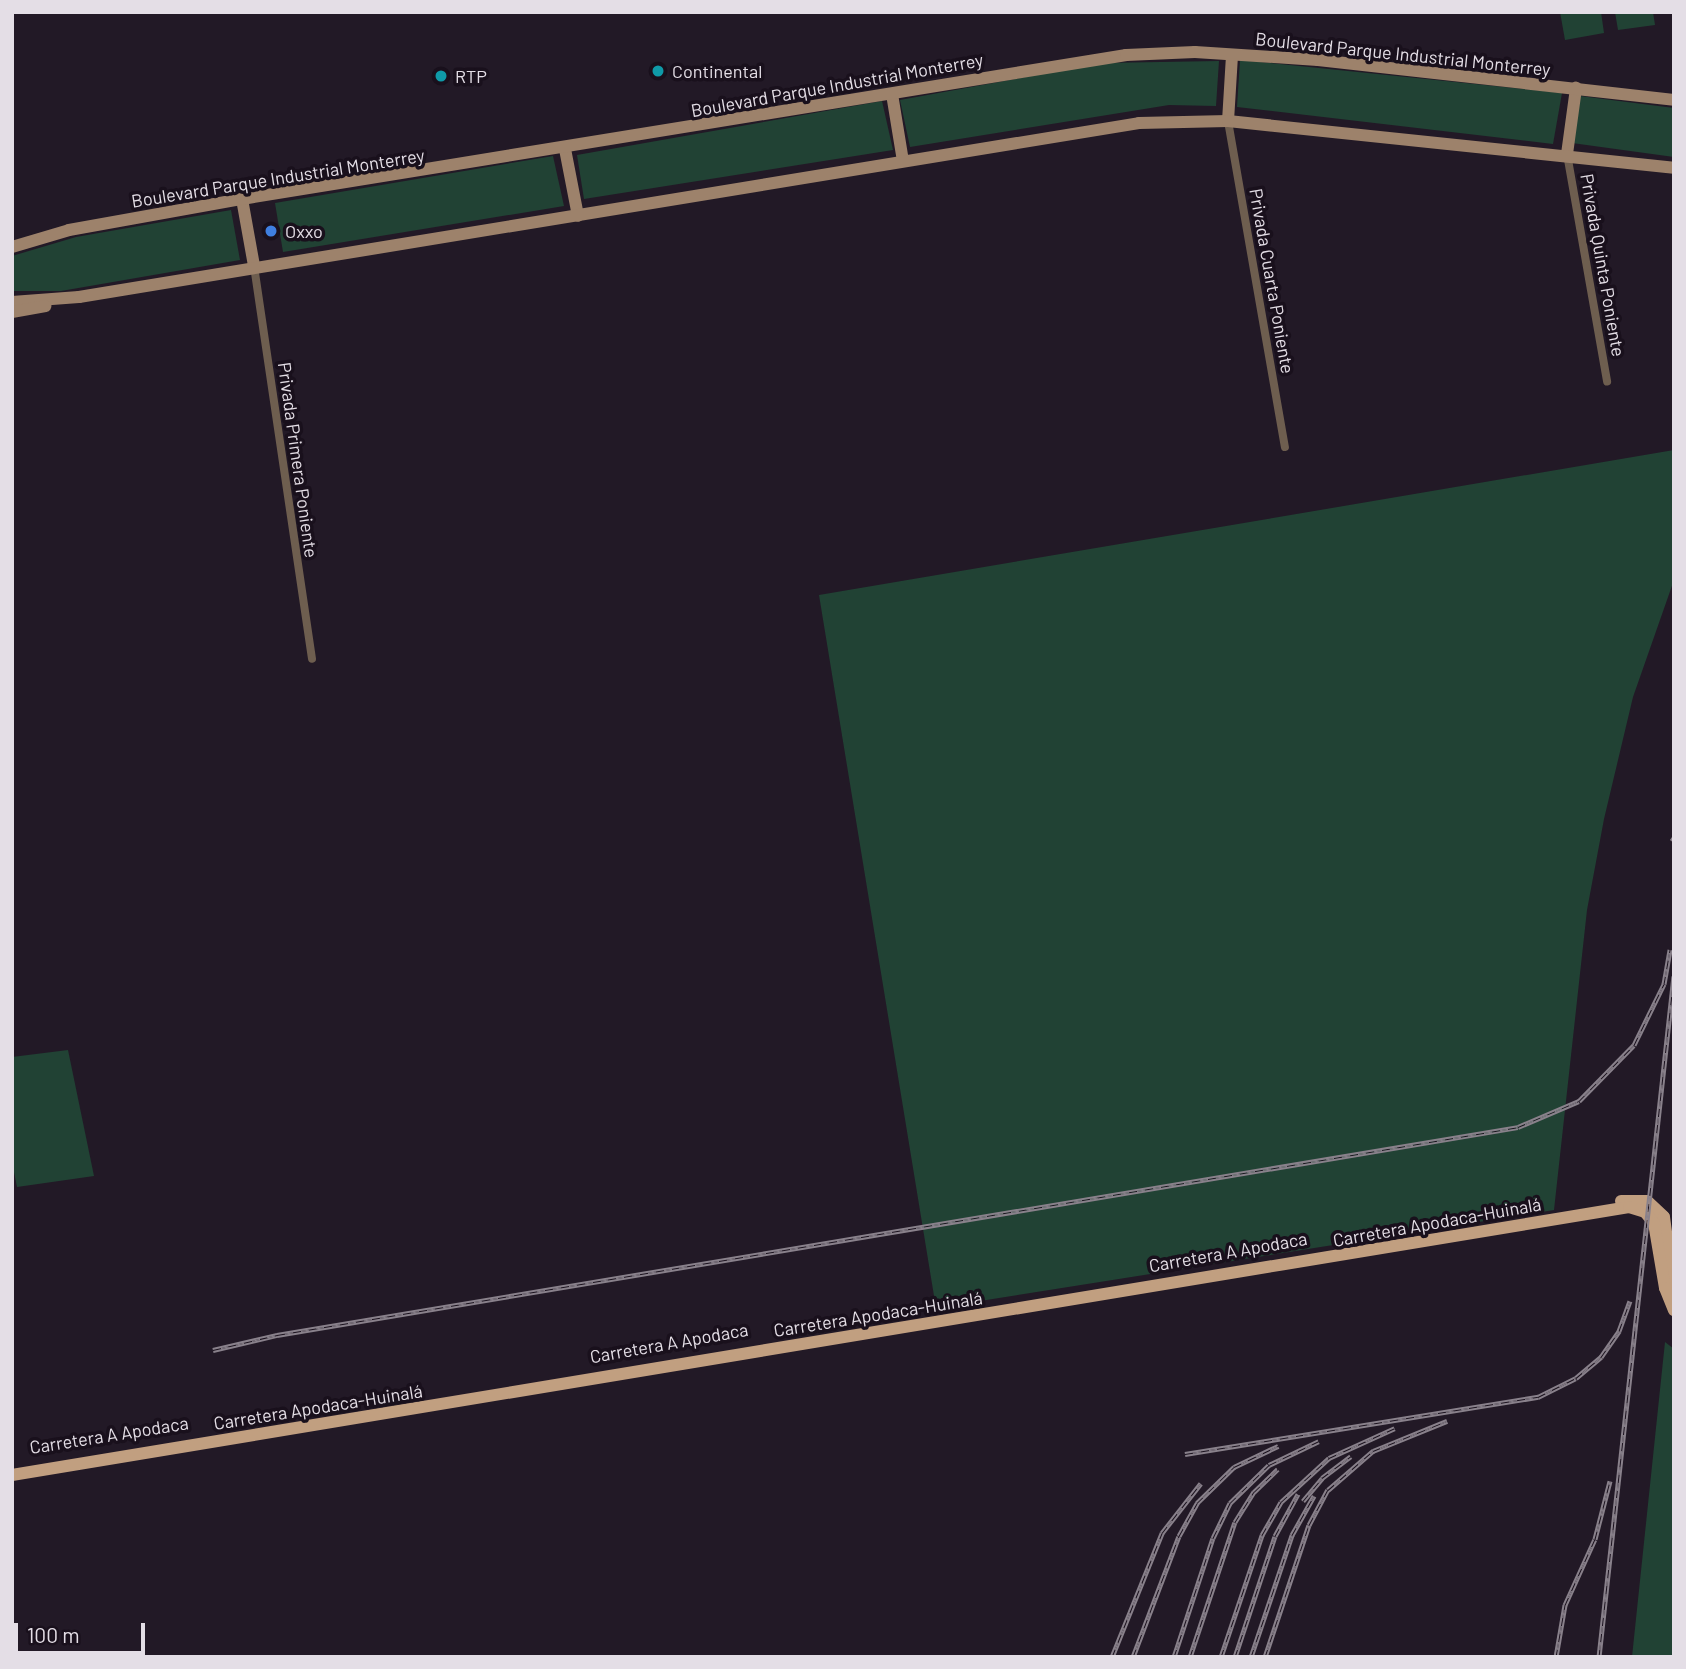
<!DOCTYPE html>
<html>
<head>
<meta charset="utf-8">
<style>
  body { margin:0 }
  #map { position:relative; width:1686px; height:1669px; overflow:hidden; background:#221926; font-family:Barlow,sans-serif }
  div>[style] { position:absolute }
  .green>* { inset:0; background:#214234 }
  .street>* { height:8px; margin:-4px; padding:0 4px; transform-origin:4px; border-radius:4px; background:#6e5e4f }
  .secondary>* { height:12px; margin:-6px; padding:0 6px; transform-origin:6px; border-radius:6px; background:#9d826b }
  .primary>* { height:12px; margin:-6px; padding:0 6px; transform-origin:6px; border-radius:6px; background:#c19f80 }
  .rail>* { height:5px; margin-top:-2.5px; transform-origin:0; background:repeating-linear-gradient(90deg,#19101c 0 8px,#89818b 0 16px); box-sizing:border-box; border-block:2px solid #89818b }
  .dots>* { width:19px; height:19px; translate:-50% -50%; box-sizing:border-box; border:4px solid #19101c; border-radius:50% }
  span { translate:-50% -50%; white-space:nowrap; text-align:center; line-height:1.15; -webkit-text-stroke:7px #19101c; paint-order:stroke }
  .street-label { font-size:18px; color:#e4dee6 }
  .poi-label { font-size:18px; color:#e4dee6 }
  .left { translate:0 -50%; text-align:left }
  .frame { position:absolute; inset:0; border:14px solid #e4dee6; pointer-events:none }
  .scale { position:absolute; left:14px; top:1623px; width:131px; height:32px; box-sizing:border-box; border:4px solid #e4dee6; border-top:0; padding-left:9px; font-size:21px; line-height:24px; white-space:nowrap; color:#e4dee6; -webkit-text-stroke:5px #19101c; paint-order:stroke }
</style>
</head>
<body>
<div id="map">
  <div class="green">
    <i style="clip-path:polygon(1560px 12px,1601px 12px,1604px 33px,1565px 40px)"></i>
    <i style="clip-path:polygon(1615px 12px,1653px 12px,1655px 25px,1618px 30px)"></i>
    <i style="clip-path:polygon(1240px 60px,1562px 93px,1553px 144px,1237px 107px)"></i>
    <i style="clip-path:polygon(1219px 61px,1216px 106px,1169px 105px,910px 147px,900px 100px,1102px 63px)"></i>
    <i style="clip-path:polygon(1580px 96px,1674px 108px,1674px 157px,1572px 143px)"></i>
    <i style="clip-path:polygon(882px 101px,893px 150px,584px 199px,577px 155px)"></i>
    <i style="clip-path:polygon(553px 156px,564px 206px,283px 252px,275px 203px)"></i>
    <i style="clip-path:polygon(231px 210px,240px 260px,61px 291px,12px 291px,12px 256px,76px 237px)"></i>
    <i style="clip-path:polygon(1674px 450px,1674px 580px,1633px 697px,1604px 819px,1587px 910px,1554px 1210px,936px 1308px,819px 595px)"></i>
    <i style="clip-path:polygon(68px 1050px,94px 1176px,17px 1187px,12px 1162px,12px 1057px)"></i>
    <i style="clip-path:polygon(1665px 1342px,1674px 1349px,1674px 1657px,1632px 1657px)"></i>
  </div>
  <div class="street">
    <i style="left:1228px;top:121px;width:331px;rotate:80.1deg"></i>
    <i style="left:1567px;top:154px;width:231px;rotate:80deg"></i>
    <i style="left:254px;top:266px;width:397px;rotate:81.6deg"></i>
  </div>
  <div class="secondary">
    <i style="left:892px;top:94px;width:68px;rotate:80.7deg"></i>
    <i style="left:1228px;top:121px;width:66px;rotate:-86.5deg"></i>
    <i style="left:565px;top:149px;width:68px;rotate:79deg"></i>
    <i style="left:1567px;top:154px;width:67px;rotate:-82.2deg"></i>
    <i style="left:242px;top:199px;width:68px;rotate:79.8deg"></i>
    <i style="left:12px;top:247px;width:59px;rotate:-16.6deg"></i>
    <i style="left:69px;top:230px;width:176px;rotate:-10.2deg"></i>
    <i style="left:242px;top:199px;width:896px;rotate:-9.25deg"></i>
    <i style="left:1126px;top:55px;width:69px;rotate:-2.5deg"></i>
    <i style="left:1195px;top:52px;width:123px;rotate:3.7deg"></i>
    <i style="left:1318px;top:60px;width:358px;rotate:6.4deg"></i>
    <i style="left:12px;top:302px;width:67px;rotate:-4.3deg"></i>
    <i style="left:79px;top:297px;width:1074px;rotate:-9.32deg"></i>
    <i style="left:1139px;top:123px;width:89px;rotate:-1.3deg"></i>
    <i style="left:1228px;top:121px;width:448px;rotate:6deg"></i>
    <i style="left:12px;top:312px;width:34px;rotate:-10deg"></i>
  </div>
  <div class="primary">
    <i style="left:1621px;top:1201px;width:26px"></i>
    <i style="left:1647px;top:1201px;width:23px;rotate:43deg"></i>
    <i style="left:1664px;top:1217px;width:75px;rotate:82.3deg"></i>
    <i style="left:12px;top:1475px;width:1639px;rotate:-9.41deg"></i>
    <i style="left:1629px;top:1207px;width:17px;rotate:17deg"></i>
    <i style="left:1645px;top:1212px;width:14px;rotate:51deg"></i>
    <i style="left:1654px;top:1223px;width:66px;rotate:80.4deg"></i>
    <i style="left:1665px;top:1288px;width:24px;rotate:68deg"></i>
  </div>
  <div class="rail">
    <i style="left:1672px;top:841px;width:4px;rotate:-56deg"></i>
    <i style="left:213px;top:1350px;width:66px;rotate:-13.2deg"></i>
    <i style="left:277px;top:1335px;width:1258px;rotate:-9.51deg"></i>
    <i style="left:1518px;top:1127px;width:66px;rotate:-23.1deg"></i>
    <i style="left:1579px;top:1101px;width:78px;rotate:-45.5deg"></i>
    <i style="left:1634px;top:1045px;width:68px;rotate:-63.8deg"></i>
    <i style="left:1664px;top:984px;width:35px;rotate:-80deg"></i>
    <i style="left:1185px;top:1454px;width:358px;rotate:-9.2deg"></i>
    <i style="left:1538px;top:1397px;width:42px;rotate:-26.6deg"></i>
    <i style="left:1576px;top:1378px;width:33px;rotate:-40deg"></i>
    <i style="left:1601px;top:1357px;width:32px;rotate:-55deg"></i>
    <i style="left:1619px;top:1331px;width:32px;rotate:-70deg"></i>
    <i style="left:1303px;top:1501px;width:30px;rotate:-50deg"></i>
    <i style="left:1322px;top:1478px;width:36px;rotate:-37deg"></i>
    <i style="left:1112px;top:1657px;width:134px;rotate:-68deg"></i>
    <i style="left:1162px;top:1533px;width:63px;rotate:-52deg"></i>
    <i style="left:1133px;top:1657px;width:129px;rotate:-69.2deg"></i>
    <i style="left:1179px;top:1536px;width:38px;rotate:-61deg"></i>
    <i style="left:1197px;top:1503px;width:52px;rotate:-44.2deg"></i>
    <i style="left:1234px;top:1467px;width:49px;rotate:-25.5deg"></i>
    <i style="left:1174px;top:1657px;width:125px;rotate:-71.9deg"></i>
    <i style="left:1213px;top:1538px;width:39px;rotate:-64deg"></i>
    <i style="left:1230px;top:1503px;width:54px;rotate:-44.3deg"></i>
    <i style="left:1269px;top:1465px;width:55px;rotate:-25.6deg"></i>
    <i style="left:1190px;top:1657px;width:142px;rotate:-71.6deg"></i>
    <i style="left:1235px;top:1522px;width:36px;rotate:-58deg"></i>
    <i style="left:1254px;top:1492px;width:33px;rotate:-44deg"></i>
    <i style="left:1221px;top:1657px;width:129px;rotate:-71.4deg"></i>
    <i style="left:1262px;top:1535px;width:38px;rotate:-60deg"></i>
    <i style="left:1281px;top:1502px;width:65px;rotate:-42.5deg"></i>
    <i style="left:1329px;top:1458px;width:72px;rotate:-24.4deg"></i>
    <i style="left:1235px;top:1657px;width:127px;rotate:-71.7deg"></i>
    <i style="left:1275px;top:1536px;width:48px;rotate:-61.3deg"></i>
    <i style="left:1251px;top:1657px;width:129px;rotate:-71.4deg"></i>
    <i style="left:1292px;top:1535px;width:45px;rotate:-60.6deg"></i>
    <i style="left:1265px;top:1657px;width:139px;rotate:-71.6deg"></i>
    <i style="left:1309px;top:1525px;width:40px;rotate:-62deg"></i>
    <i style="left:1328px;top:1490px;width:60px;rotate:-40.9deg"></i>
    <i style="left:1373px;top:1451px;width:80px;rotate:-22.1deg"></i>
    <i style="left:1556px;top:1657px;width:53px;rotate:-80.2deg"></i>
    <i style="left:1565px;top:1605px;width:72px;rotate:-65.6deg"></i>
    <i style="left:1595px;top:1539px;width:60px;rotate:-75.5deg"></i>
    <i style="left:1599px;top:1657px;width:685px;rotate:-83.72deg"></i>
  </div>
  <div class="dots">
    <i style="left:658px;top:71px;background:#0f9aa8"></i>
    <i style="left:441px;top:76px;background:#0f9aa8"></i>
    <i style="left:271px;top:231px;background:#3f7fe0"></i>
  </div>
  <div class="street-label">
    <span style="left:1403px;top:54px;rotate:6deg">Boulevard Parque Industrial Monterrey</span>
    <span style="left:837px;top:85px;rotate:-10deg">Boulevard Parque Industrial Monterrey</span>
    <span style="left:278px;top:178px;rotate:-9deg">Boulevard Parque Industrial Monterrey</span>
    <span style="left:1603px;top:265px;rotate:80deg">Privada Quinta Poniente</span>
    <span style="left:1272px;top:281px;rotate:80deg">Privada Cuarta Poniente</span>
    <span style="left:298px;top:460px;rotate:82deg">Privada Primera Poniente</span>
    <span style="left:1437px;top:1222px;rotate:-10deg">Carretera Apodaca-Huinalá</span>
    <span style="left:1228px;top:1252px;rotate:-10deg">Carretera A Apodaca</span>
    <span style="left:878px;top:1314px;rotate:-9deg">Carretera Apodaca-Huinalá</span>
    <span style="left:669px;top:1343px;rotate:-10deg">Carretera A Apodaca</span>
    <span style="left:318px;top:1407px;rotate:-9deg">Carretera Apodaca-Huinalá</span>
    <span style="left:109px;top:1435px;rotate:-9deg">Carretera A Apodaca</span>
  </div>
  <div class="poi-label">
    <span class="left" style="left:672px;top:71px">Continental</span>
    <span class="left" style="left:455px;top:76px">RTP</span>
    <span class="left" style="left:285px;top:231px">Oxxo</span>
  </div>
  <div class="frame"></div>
  <div class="scale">100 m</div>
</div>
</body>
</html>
